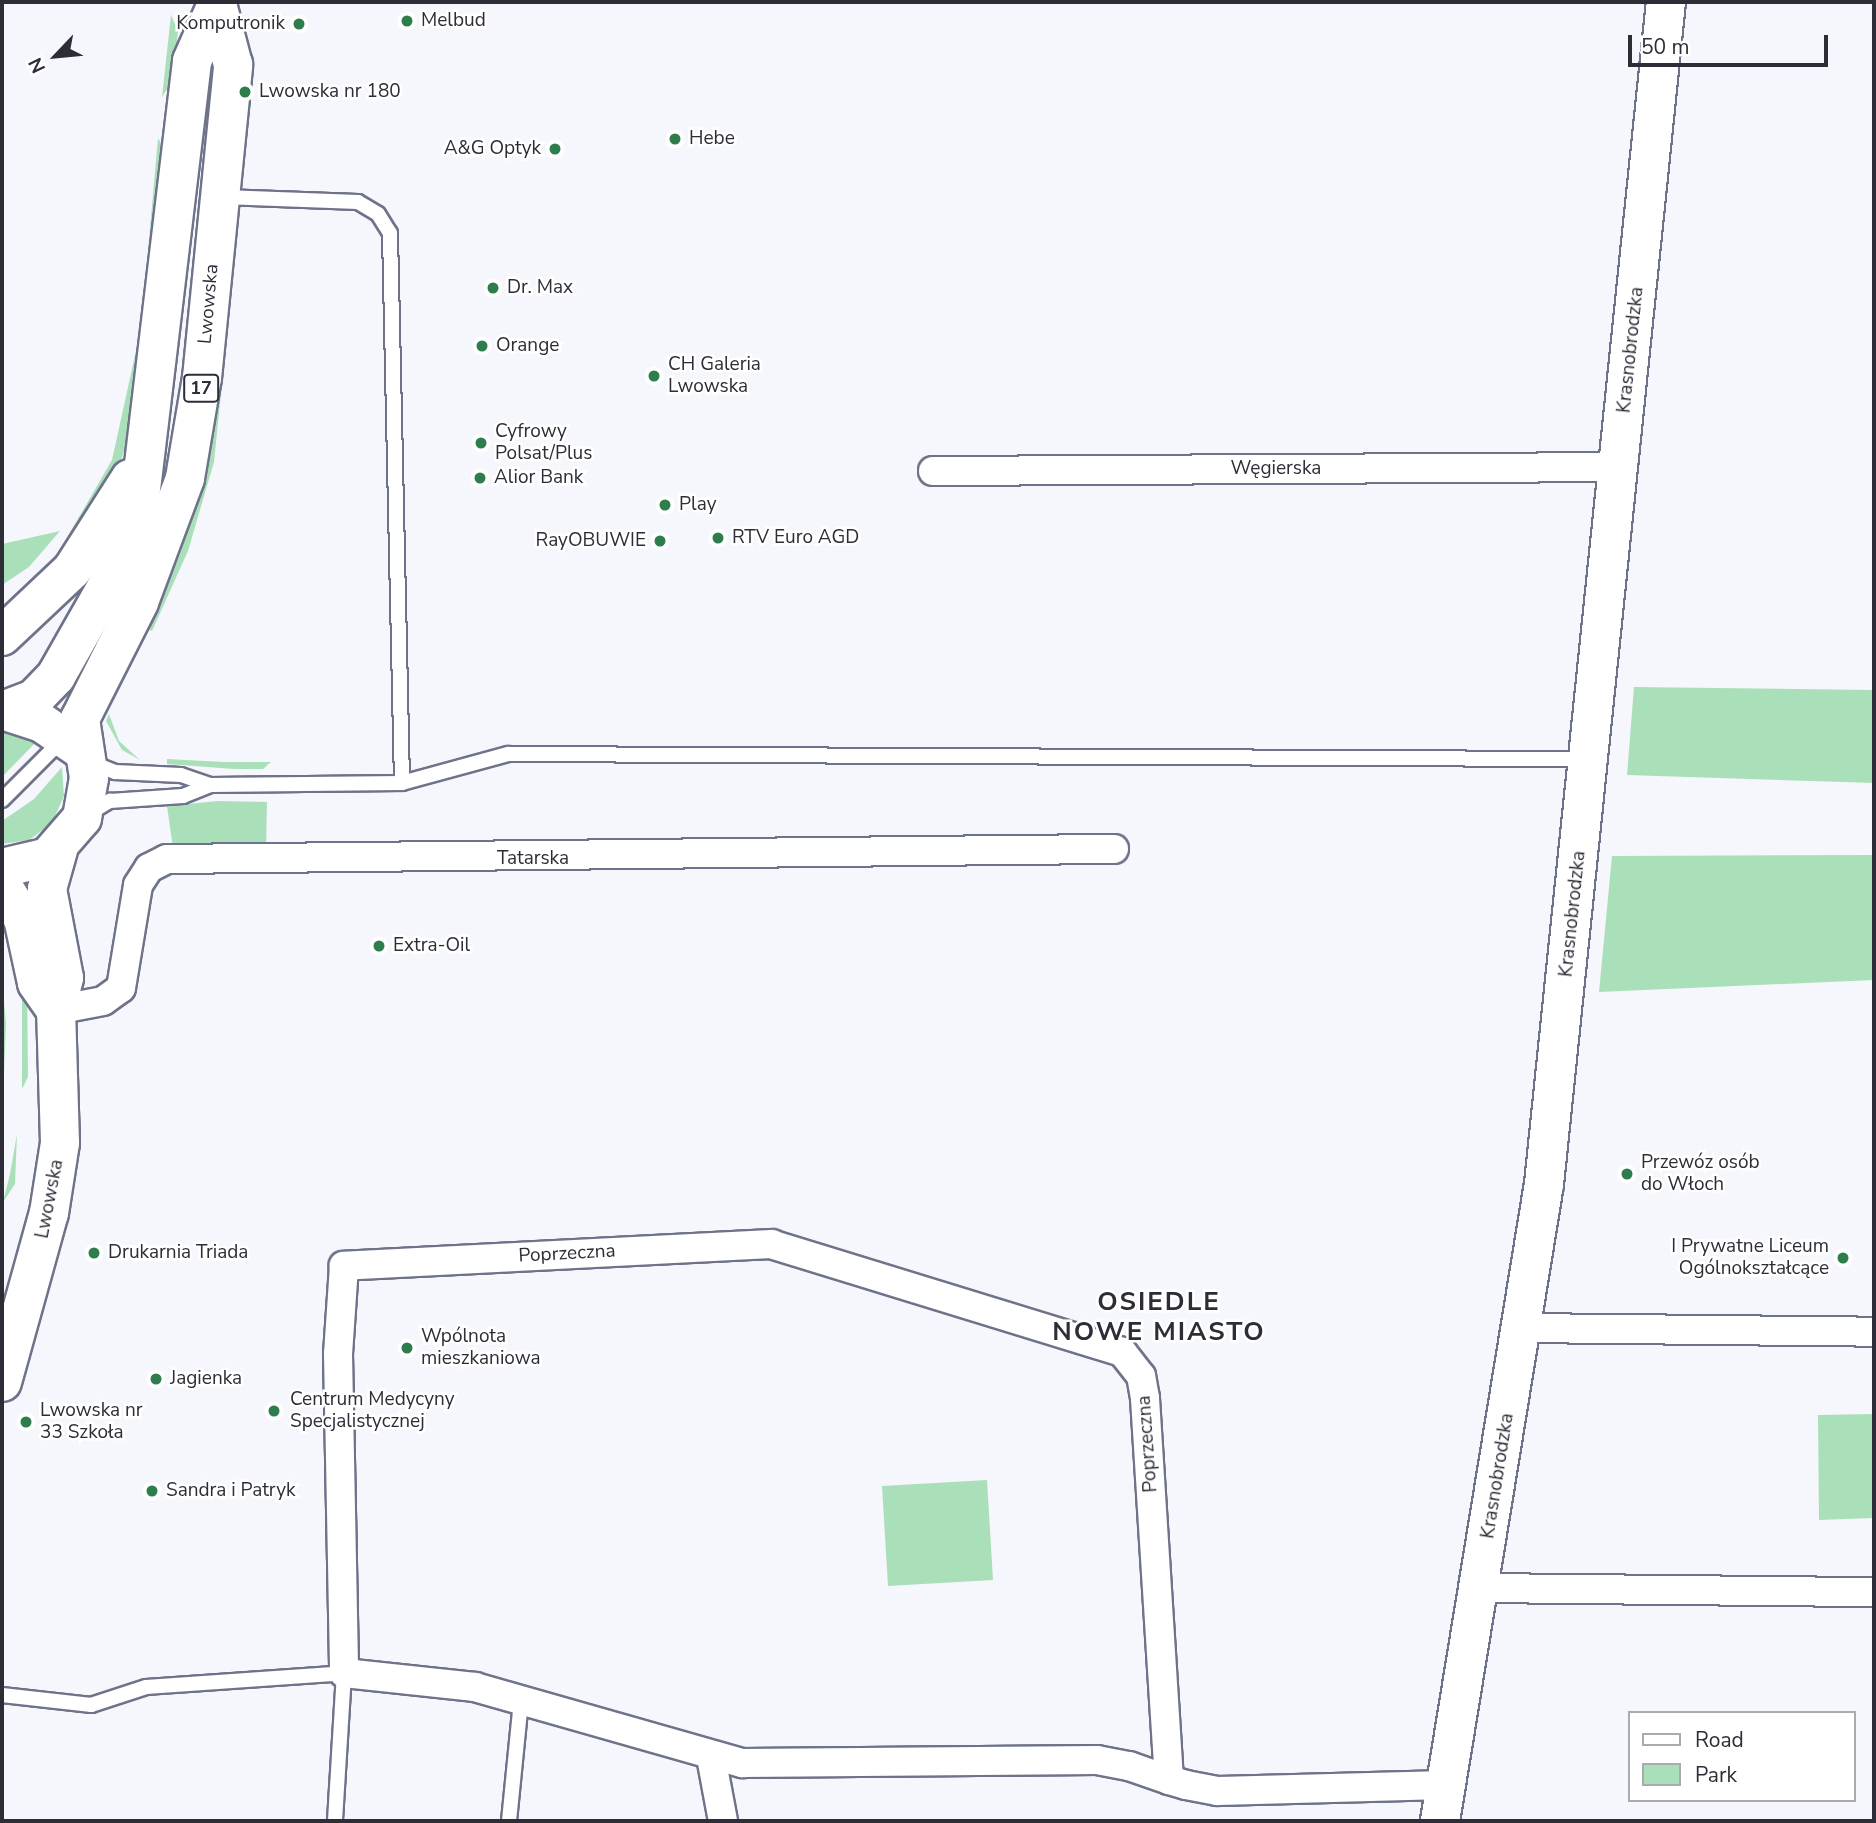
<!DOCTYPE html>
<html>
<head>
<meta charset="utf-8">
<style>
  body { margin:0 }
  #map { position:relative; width:1876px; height:1823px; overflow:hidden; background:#f6f7fc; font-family:"Nunito Sans",sans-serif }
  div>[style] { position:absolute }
  .green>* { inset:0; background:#aae0b9 }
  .roads { filter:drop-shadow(2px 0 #6f7389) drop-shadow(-2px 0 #6f7389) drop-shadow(0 2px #6f7389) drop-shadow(0 -2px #6f7389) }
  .lane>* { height:14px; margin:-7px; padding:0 7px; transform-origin:7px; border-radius:7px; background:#fff }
  .street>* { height:28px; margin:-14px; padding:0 14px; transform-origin:14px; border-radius:14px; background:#fff }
  .secondary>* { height:38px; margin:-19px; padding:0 19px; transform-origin:19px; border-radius:19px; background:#fff }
  .highway>* { height:38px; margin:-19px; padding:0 19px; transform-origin:19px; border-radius:19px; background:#fff }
  .dots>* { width:19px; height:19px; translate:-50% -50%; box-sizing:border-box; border:4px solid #fff; border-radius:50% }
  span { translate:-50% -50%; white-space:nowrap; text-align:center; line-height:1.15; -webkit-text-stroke:5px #fff; paint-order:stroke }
  .shield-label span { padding:2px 5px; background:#fff; border:2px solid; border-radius:5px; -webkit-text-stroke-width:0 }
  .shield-label { font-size:18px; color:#2c2d37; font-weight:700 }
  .poi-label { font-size:19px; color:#2c2d37 }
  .left { translate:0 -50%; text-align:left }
  .right { translate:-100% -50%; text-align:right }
  .street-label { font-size:19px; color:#2c2d37 }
  .district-label { font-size:26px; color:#2c2d37; font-weight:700; letter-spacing:2px }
  .frame { position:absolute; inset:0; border:4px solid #2c2d37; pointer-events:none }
  .legend { position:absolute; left:1628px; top:1711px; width:228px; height:91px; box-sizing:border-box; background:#fff; border:2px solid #ababaf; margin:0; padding:9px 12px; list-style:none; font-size:21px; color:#2c2d37 }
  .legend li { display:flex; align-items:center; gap:14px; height:35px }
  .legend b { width:35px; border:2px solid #ababaf }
  .north { position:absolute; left:21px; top:21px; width:70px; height:70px; -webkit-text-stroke:5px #fff; paint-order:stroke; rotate:244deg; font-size:19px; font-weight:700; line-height:28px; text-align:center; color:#2c2d37 }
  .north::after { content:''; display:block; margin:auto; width:24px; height:32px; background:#2c2d37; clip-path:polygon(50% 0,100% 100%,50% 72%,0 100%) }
  .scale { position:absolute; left:1628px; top:35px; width:200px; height:32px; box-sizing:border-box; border:4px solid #2c2d37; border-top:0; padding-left:9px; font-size:21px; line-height:24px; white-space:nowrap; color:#2c2d37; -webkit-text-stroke:5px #fff; paint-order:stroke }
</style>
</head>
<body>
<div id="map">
  <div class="green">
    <i style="clip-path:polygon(171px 15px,178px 31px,173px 80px,162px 97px)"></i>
    <i style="clip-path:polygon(158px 138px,164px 149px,151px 254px,148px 251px)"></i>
    <i style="clip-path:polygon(228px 283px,232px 286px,214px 462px,188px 551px,152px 631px,147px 628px,179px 557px,210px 454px)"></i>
    <i style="clip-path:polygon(137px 346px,141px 353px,126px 447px,110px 487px,57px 569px,57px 555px,112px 460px)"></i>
    <i style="clip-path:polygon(60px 531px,29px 567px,2px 585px,2px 544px)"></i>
    <i style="clip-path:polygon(133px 654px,109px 714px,119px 741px,140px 760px,122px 750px,106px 721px)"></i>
    <i style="clip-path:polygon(1634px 687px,1874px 690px,1874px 783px,1627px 775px)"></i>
    <i style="clip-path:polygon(2px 722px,41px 737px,2px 777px)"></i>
    <i style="clip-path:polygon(167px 759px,224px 762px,271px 762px,263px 769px,234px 769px,167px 764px)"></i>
    <i style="clip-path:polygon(62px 767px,64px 796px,52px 823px,29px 840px,2px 844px,2px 821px,34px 799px)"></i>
    <i style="clip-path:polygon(218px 801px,267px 802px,266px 851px,173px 848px,167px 806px)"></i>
    <i style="clip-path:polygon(1874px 855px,1874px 980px,1599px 992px,1612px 856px)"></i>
    <i style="clip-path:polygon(2px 982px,6px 1023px,3px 1097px,2px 1097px)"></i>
    <i style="clip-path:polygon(27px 984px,28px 1077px,22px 1089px,22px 985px)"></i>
    <i style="clip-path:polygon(17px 1134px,15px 1184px,3px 1202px,10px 1174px)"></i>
    <i style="clip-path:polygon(1874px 1414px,1874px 1518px,1819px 1520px,1818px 1415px)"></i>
    <i style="clip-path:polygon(987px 1480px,993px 1580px,888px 1586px,882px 1486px)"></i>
  </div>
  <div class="roads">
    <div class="lane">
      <i style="left:223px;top:197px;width:135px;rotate:2.1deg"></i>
      <i style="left:358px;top:202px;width:23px;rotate:31deg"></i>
      <i style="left:378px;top:214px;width:22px;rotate:58deg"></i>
      <i style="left:390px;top:233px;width:550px;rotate:88.75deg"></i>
      <i style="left:402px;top:783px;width:110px;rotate:-15.3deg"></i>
      <i style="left:508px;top:754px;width:1077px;rotate:0.27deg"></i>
      <i style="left:90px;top:762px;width:27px;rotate:22deg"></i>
      <i style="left:115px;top:772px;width:66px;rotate:2.6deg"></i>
      <i style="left:181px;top:775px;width:31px;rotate:19deg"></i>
      <i style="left:210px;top:785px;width:192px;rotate:-0.6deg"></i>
      <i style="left:2px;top:800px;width:85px;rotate:-45deg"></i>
      <i style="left:88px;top:814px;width:26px;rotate:-31deg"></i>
      <i style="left:110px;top:801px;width:73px;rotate:-3.9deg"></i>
      <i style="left:183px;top:796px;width:29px;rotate:-22deg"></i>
      <i style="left:2px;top:1695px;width:90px;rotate:6.4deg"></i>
      <i style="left:91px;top:1705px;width:58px;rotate:-18.1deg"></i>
      <i style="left:146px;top:1687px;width:198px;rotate:-4deg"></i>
      <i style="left:344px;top:1673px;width:148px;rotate:93.5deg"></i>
      <i style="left:509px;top:1821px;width:122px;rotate:-84.3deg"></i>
    </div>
    <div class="street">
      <i style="left:933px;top:471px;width:686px;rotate:-0.33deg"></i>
      <i style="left:56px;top:1010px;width:48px;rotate:-10.8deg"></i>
      <i style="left:103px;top:1001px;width:22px;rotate:-36deg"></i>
      <i style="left:121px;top:988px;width:104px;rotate:-80.6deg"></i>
      <i style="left:138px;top:885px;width:20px;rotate:-57deg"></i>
      <i style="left:149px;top:868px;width:20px;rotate:-27deg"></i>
      <i style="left:167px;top:859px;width:947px;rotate:-0.61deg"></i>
      <i style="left:1521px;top:1328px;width:353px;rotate:0.6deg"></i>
      <i style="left:1480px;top:1588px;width:394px;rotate:0.6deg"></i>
      <i style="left:711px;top:1757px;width:65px;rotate:79.4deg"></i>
      <i style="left:1169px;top:1780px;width:383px;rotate:-93.6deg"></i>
      <i style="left:1145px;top:1398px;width:22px;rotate:-100deg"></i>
      <i style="left:1141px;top:1376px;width:31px;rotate:-128deg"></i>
      <i style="left:1122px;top:1352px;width:366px;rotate:-162.9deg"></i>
      <i style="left:772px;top:1244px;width:429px;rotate:177.1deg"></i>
      <i style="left:344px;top:1266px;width:88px;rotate:93.9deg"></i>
      <i style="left:338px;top:1354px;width:319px;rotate:88.9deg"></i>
      <i style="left:344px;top:1673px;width:132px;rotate:6.1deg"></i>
      <i style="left:475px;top:1687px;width:278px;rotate:15.9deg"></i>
      <i style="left:742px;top:1763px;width:355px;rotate:-0.5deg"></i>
      <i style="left:1097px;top:1760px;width:33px;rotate:11deg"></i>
      <i style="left:1129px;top:1766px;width:42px;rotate:19.3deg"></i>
      <i style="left:1169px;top:1780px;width:18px;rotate:16deg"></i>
      <i style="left:1186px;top:1785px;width:32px;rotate:11deg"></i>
      <i style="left:1217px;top:1791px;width:229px;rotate:-1.5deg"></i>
    </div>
    <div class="secondary">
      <i style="left:2px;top:885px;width:39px;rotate:58deg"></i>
      <i style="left:23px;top:918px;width:66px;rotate:77.8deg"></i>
      <i style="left:37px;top:983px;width:33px;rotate:55deg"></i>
      <i style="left:2px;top:1382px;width:175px;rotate:-74.5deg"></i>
      <i style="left:49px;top:1213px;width:71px;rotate:-81.1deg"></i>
      <i style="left:60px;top:1143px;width:133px;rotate:-91.7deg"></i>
      <i style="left:56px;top:1010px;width:33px;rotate:-76deg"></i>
      <i style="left:64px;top:978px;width:91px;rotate:-100.8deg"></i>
      <i style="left:47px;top:889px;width:41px;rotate:-74.2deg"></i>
      <i style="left:1440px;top:1821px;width:645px;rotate:-80.73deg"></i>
      <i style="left:1544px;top:1184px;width:1188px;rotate:-84.11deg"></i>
    </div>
    <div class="highway">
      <i style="left:2px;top:636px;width:96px;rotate:-43.3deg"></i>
      <i style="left:72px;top:570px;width:108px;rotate:-57.5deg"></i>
      <i style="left:2px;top:710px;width:42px;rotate:18deg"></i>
      <i style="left:42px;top:723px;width:50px;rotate:34.3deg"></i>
      <i style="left:5px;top:710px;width:31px;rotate:-21deg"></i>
      <i style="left:34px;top:699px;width:32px;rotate:-46deg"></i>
      <i style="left:56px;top:676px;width:101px;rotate:-60.4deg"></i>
      <i style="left:106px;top:588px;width:88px;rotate:-68.1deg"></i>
      <i style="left:139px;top:506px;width:448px;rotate:-83.2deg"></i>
      <i style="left:192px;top:61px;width:64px;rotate:-66.2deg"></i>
      <i style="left:2px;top:868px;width:47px;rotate:-13.4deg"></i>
      <i style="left:48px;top:857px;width:52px;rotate:-48.9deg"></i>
      <i style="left:82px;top:818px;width:41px;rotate:-80.1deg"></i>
      <i style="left:89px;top:778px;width:60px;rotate:-98.7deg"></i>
      <i style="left:80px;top:719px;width:131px;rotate:-63.2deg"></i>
      <i style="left:139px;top:602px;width:132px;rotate:-69.6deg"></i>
      <i style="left:185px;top:478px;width:101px;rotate:-80.4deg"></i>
      <i style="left:202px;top:378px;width:315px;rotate:-84.3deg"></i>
      <i style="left:233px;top:65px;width:63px;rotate:-104.7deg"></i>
    </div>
  </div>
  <div class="dots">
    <i style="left:407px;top:21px;background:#2e7d4d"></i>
    <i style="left:299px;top:24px;background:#2e7d4d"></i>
    <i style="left:245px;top:92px;background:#2e7d4d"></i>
    <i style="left:675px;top:139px;background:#2e7d4d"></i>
    <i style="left:555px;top:149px;background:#2e7d4d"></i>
    <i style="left:493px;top:288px;background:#2e7d4d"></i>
    <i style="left:482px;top:346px;background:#2e7d4d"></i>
    <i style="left:654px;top:376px;background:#2e7d4d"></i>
    <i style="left:481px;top:443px;background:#2e7d4d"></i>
    <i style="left:480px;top:478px;background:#2e7d4d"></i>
    <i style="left:665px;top:505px;background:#2e7d4d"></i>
    <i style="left:718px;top:538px;background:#2e7d4d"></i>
    <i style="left:660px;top:541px;background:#2e7d4d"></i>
    <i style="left:379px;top:946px;background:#2e7d4d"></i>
    <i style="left:1627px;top:1174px;background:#2e7d4d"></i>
    <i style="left:94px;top:1253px;background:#2e7d4d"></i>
    <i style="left:1843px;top:1258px;background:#2e7d4d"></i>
    <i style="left:407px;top:1348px;background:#2e7d4d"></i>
    <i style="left:156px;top:1379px;background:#2e7d4d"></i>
    <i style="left:274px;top:1411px;background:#2e7d4d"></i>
    <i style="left:26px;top:1422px;background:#2e7d4d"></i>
    <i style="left:152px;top:1491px;background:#2e7d4d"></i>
  </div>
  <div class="shield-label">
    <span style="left:201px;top:388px">17</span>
  </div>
  <div class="poi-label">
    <span class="left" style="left:421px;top:21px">Melbud</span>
    <span class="right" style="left:285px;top:24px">Komputronik</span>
    <span class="left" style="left:259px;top:92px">Lwowska nr 180</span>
    <span class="left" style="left:689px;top:139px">Hebe</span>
    <span class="right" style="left:541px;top:149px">A&amp;G Optyk</span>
    <span class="left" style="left:507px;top:288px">Dr. Max</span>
    <span class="left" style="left:496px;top:346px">Orange</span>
    <span class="left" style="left:668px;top:376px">CH Galeria<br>Lwowska</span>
    <span class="left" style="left:495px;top:443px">Cyfrowy<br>Polsat/Plus</span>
    <span class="left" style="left:494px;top:478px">Alior Bank</span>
    <span class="left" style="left:679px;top:505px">Play</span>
    <span class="left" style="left:732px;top:538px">RTV Euro AGD</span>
    <span class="right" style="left:646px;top:541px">RayOBUWIE</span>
    <span class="left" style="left:393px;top:946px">Extra-Oil</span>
    <span class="left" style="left:1641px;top:1174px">Przewóz osób<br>do Włoch</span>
    <span class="right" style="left:1829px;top:1258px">I Prywatne Liceum<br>Ogólnokształcące</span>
    <span class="left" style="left:108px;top:1253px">Drukarnia Triada</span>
    <span class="left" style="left:421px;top:1348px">Wpólnota<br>mieszkaniowa</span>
    <span class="left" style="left:170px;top:1379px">Jagienka</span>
    <span class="left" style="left:290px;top:1411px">Centrum Medycyny<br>Specjalistycznej</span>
    <span class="left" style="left:40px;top:1422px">Lwowska nr<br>33 Szkoła</span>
    <span class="left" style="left:166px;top:1491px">Sandra i Patryk</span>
  </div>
  <div class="street-label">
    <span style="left:209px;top:304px;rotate:-85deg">Lwowska</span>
    <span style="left:1631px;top:350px;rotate:-84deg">Krasnobrodzka</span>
    <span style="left:1276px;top:469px">Węgierska</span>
    <span style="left:533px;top:859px">Tatarska</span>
    <span style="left:1573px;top:914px;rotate:-84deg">Krasnobrodzka</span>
    <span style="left:50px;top:1199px;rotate:-79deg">Lwowska</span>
    <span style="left:567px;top:1254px;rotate:-3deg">Poprzeczna</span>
    <span style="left:1148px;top:1444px;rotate:-94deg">Poprzeczna</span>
    <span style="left:1498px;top:1476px;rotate:-81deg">Krasnobrodzka</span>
  </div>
  <div class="district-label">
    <span style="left:1159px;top:1317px">OSIEDLE<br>NOWE MIASTO</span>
  </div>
  <div class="frame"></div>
  <ul class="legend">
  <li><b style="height:9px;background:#fff"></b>Road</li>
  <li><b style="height:19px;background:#aae0b9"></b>Park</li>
  </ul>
  <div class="north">N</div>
  <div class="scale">50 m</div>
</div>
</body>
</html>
